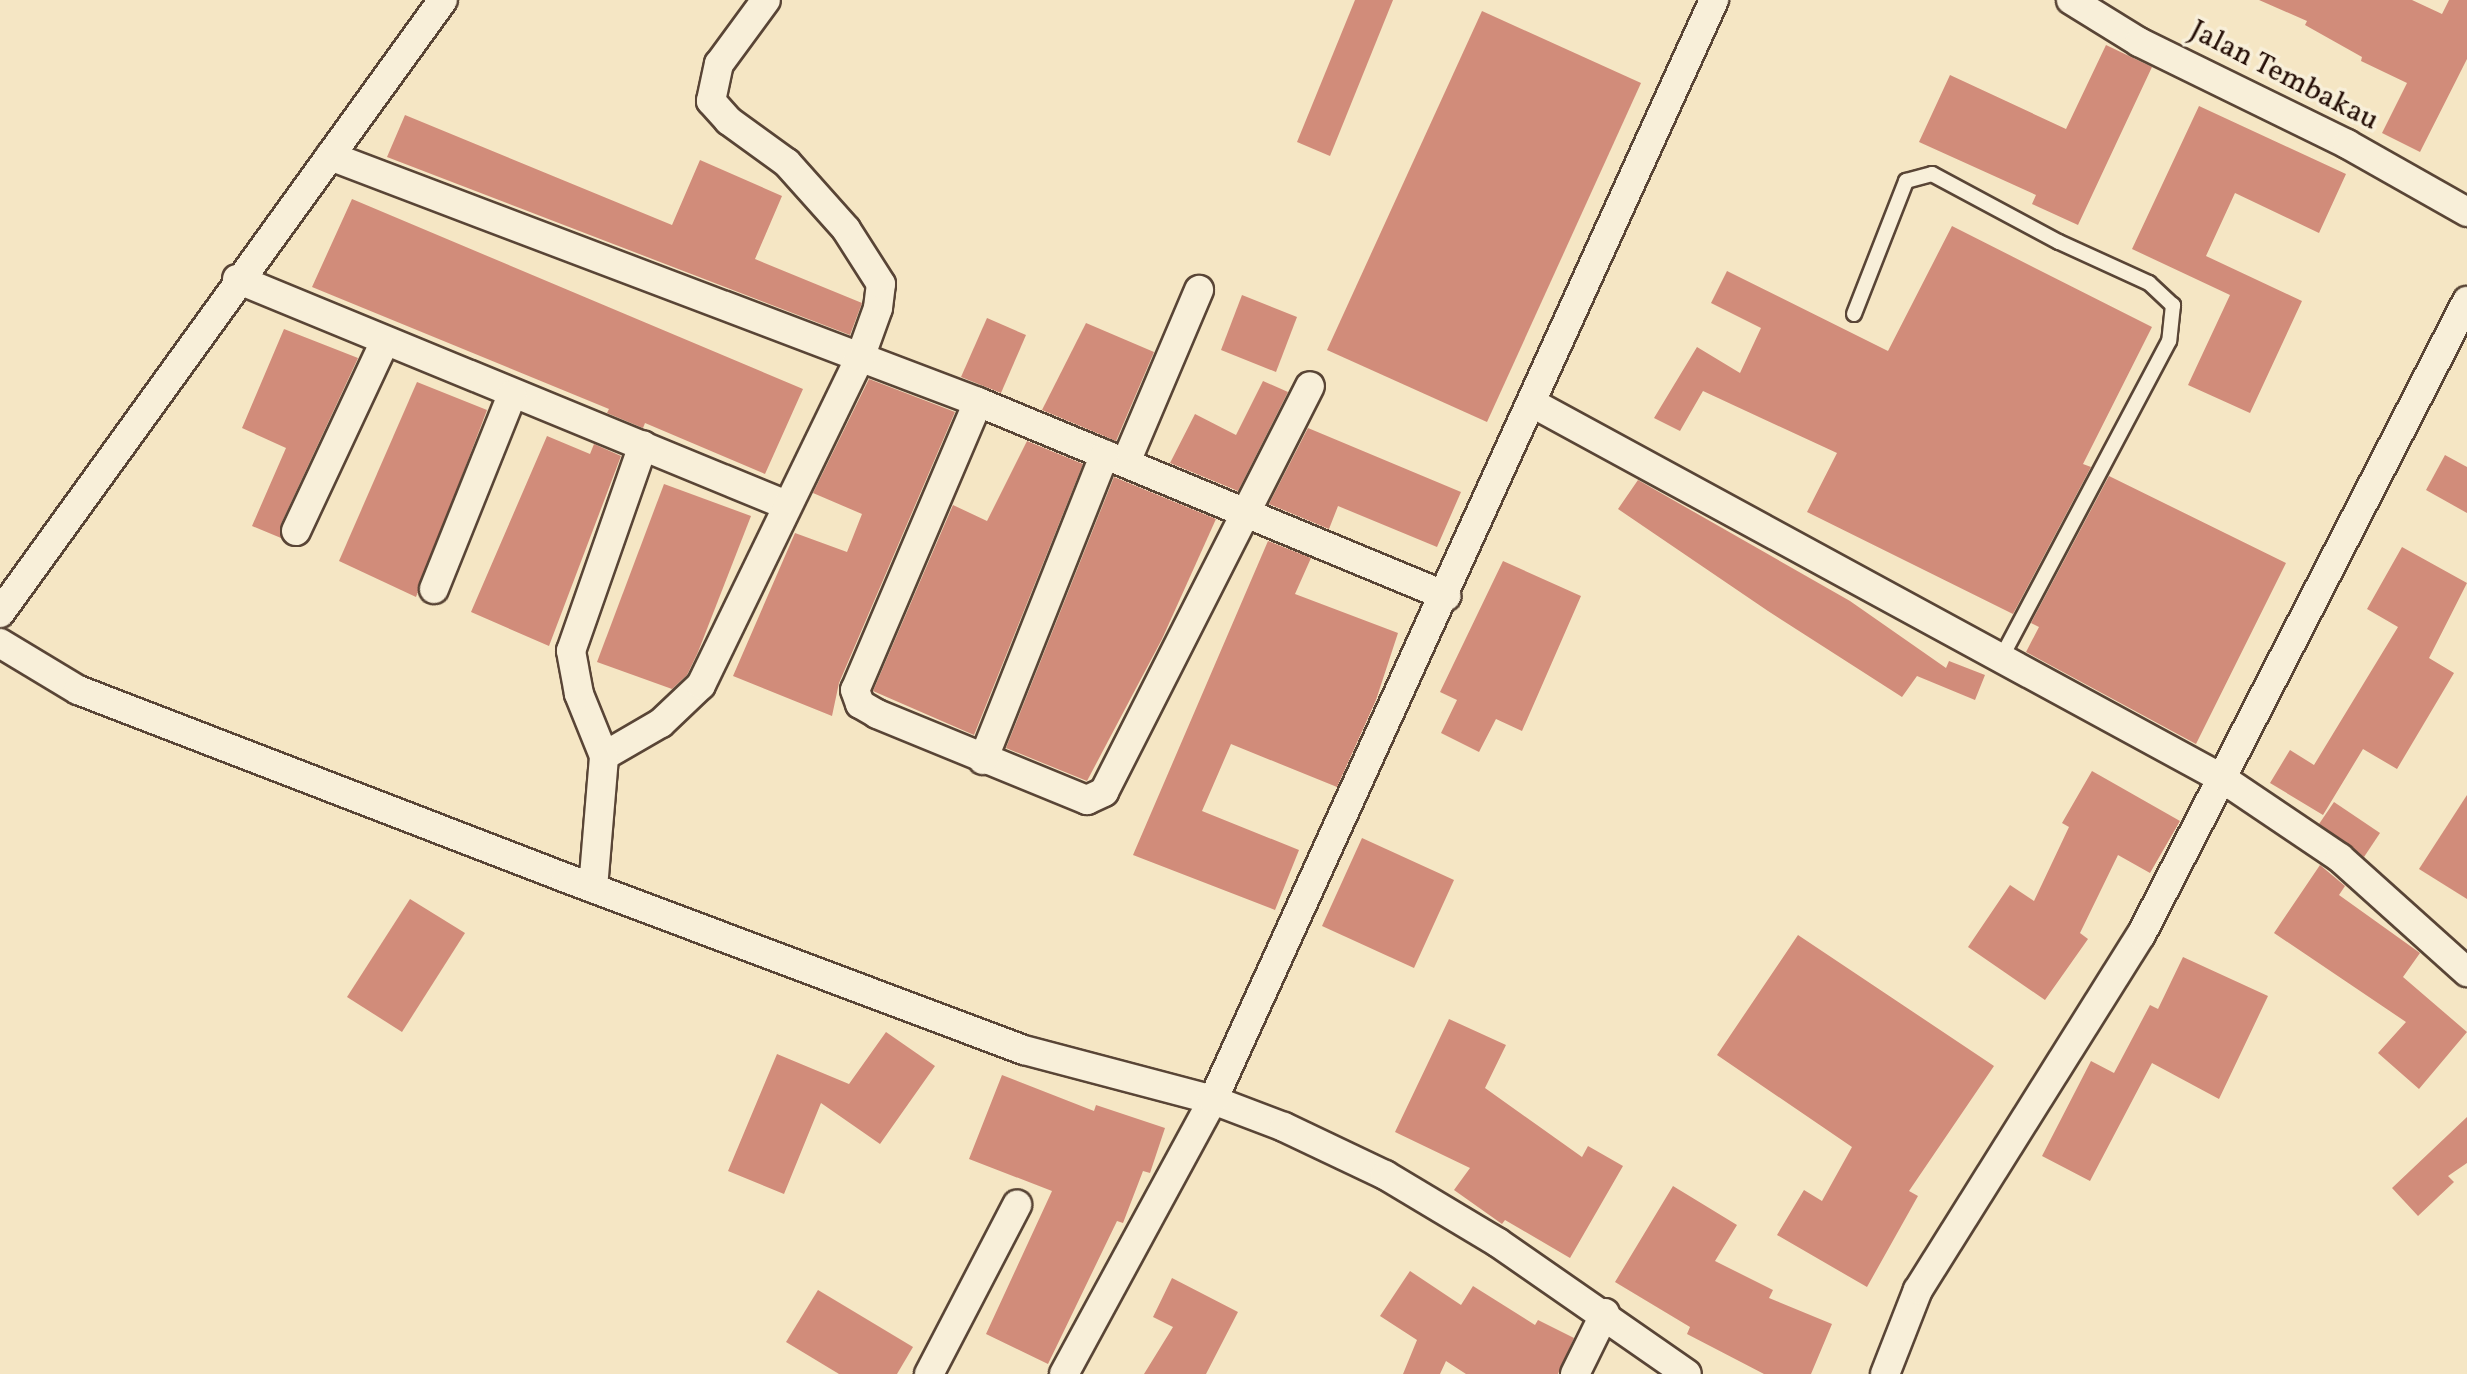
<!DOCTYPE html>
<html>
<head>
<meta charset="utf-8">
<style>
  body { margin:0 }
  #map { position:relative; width:2467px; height:1374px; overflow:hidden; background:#f5e6c4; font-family:Vollkorn,serif }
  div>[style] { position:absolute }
  .building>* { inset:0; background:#d18c7a }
  .roads { filter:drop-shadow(2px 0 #594536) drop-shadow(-2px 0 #594536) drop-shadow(0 2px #594536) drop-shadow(0 -2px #594536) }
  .lane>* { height:14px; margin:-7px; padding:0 7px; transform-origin:7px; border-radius:7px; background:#f8efd9 }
  .street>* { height:28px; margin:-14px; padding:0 14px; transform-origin:14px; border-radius:14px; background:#f8efd9 }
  span { translate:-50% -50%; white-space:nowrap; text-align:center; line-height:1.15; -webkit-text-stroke:7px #f8efd9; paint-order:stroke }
  .street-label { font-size:30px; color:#250f07 }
</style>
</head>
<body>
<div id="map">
  <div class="building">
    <i style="clip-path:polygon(1355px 0,1393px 0,1330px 156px,1297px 142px)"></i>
    <i style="clip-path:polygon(2259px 0,2412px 0,2442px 14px,2449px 0,2467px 0,2467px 59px,2420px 152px,2382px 133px,2407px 83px,2361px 61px,2362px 57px,2305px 25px,2307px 21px)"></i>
    <i style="clip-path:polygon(1482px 11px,1641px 83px,1487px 422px,1327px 350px)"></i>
    <i style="clip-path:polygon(2106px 45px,2152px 67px,2078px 225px,2032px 204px,2036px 195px,1919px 142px,1950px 75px,2066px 129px)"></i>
    <i style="clip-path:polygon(2199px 106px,2346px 174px,2319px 233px,2235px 193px,2206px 256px,2302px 301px,2250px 413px,2188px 385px,2230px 295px,2132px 249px)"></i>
    <i style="clip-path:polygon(405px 115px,672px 225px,700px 160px,782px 196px,755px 259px,862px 303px,850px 335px,387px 157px)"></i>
    <i style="clip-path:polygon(352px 199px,803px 389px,765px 474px,645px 423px,643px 428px,607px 413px,609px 409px,312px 287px)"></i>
    <i style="clip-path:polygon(1952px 226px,2152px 327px,2083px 464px,2091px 467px,2013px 614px,1807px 512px,1837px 453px,1703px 391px,1680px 431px,1654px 418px,1697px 347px,1740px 373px,1761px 328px,1711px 303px,1727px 271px,1888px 351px)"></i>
    <i style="clip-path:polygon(1242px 295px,1297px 317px,1276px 372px,1221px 350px)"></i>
    <i style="clip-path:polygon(987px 318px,1026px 335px,1001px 393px,961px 377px)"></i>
    <i style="clip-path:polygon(1086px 323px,1154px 352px,1116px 441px,1042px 410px)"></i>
    <i style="clip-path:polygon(284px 329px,358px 358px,281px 524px,281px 538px,252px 526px,286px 448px,242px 428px)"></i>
    <i style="clip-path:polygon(869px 379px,955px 412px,839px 683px,832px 716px,733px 676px,795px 533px,847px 552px,862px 514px,813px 493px)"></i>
    <i style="clip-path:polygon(1263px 381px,1288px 392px,1238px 491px,1170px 463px,1195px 414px,1236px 435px)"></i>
    <i style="clip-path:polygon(417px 382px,487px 410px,416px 597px,339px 561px)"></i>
    <i style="clip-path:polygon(1308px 428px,1461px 492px,1437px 547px,1338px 506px,1329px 529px,1269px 504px)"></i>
    <i style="clip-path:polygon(547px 436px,590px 454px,594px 444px,621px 456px,549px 646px,471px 612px)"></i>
    <i style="clip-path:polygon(1027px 441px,1083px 464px,974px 735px,873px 691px,953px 505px,987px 521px)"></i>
    <i style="clip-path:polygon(2445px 455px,2467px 467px,2467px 513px,2426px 490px)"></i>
    <i style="clip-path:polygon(2109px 476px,2286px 563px,2196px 744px,2026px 652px,2039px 627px,2031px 623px)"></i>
    <i style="clip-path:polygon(1114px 477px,1216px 519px,1162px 639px,1087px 781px,1006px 748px)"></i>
    <i style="clip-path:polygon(1638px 480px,1850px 601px,1946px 668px,1949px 661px,1985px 675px,1975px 700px,1917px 676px,1902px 697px,1768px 611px,1618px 509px)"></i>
    <i style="clip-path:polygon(664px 484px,751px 516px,698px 652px,687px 675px,672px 689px,597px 662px)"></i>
    <i style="clip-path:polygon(1268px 541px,1311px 558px,1295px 594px,1398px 633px,1376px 700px,1337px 787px,1231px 744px,1202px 811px,1299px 850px,1275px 910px,1133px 855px)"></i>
    <i style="clip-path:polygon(2402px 547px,2467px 583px,2429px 658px,2454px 673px,2397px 769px,2363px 749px,2323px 815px,2270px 783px,2290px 750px,2314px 765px,2398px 627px,2367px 609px)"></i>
    <i style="clip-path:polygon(1503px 561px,1581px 596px,1522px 731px,1496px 719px,1479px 752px,1441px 733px,1457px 700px,1440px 692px)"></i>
    <i style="clip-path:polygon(2092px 771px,2180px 821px,2150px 873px,2118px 855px,2080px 933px,2088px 939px,2045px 1000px,1968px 947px,2010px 885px,2034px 901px,2069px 827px,2062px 823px)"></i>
    <i style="clip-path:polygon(2467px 795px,2467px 899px,2419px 869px)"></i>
    <i style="clip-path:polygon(2334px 802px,2380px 833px,2364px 857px,2319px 824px)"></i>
    <i style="clip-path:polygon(1362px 838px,1454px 880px,1414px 968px,1322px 926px)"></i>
    <i style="clip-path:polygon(2320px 865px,2345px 886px,2339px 895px,2420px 953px,2403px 977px,2467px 1032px,2419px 1089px,2378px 1053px,2406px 1022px,2274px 933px)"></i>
    <i style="clip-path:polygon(410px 899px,465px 933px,402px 1032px,347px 997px)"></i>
    <i style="clip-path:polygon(1798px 935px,1994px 1066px,1909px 1191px,1918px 1196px,1867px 1287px,1777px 1235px,1804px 1190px,1822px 1201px,1852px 1147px,1717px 1055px)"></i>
    <i style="clip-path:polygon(2183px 957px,2268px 996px,2219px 1099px,2152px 1063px,2090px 1181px,2042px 1156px,2091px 1061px,2114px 1073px,2150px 1005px,2158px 1009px)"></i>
    <i style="clip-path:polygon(1449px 1019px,1506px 1045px,1485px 1088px,1582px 1157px,1588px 1146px,1623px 1166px,1570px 1258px,1505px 1220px,1502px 1224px,1454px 1190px,1470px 1168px,1395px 1132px)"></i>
    <i style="clip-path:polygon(886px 1032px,935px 1066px,880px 1144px,821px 1103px,784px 1194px,728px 1171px,777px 1054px,849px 1084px)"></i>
    <i style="clip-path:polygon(1002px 1075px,1094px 1111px,1096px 1105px,1165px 1128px,1150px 1173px,1143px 1171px,1123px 1223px,1117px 1221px,1048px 1364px,986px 1334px,1052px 1191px,969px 1159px)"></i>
    <i style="clip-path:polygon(2467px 1117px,2467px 1163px,2448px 1176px,2454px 1182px,2418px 1216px,2392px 1188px)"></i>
    <i style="clip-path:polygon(1673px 1186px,1737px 1225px,1715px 1261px,1773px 1290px,1769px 1298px,1832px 1324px,1811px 1374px,1764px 1374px,1687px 1334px,1690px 1327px,1615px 1282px)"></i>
    <i style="clip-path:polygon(1410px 1271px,1461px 1305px,1473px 1286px,1535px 1325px,1538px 1320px,1574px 1338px,1558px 1374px,1466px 1374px,1446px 1361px,1440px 1374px,1403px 1374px,1417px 1340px,1380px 1316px)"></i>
    <i style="clip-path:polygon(1172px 1278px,1238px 1312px,1206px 1374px,1144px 1374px,1173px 1327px,1153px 1317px)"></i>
    <i style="clip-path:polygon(818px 1290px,913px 1347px,897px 1374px,839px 1374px,786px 1342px)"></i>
  </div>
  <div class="roads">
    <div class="lane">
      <i style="left:1854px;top:314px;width:143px;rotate:-68.6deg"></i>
      <i style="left:1906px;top:181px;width:27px;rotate:-15deg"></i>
      <i style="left:1932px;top:174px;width:144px;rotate:28.2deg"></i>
      <i style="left:2059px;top:242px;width:99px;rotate:24.5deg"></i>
      <i style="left:2149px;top:283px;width:33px;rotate:43deg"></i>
      <i style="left:2173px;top:305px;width:36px;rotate:96deg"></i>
      <i style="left:2169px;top:341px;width:357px;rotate:117.9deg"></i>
    </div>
    <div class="street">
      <i style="left:2071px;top:0;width:80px;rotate:31.7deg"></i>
      <i style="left:2139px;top:42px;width:232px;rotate:26.1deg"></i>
      <i style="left:2347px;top:144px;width:138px;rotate:29.5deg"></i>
      <i style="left:330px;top:156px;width:693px;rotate:20.79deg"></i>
      <i style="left:978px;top:402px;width:507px;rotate:22.52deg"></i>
      <i style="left:237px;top:279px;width:594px;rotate:22.37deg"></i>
      <i style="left:978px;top:402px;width:313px;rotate:113.1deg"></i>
      <i style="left:855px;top:690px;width:15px;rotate:70deg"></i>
      <i style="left:860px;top:704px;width:20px;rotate:30deg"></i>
      <i style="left:877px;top:714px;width:227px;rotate:22.3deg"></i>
      <i style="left:1087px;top:800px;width:19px;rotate:-25deg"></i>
      <i style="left:1104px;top:792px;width:455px;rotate:-63.1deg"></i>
      <i style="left:1534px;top:404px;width:784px;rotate:28.56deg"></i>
      <i style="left:2223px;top:779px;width:141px;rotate:34deg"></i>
      <i style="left:2340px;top:858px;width:171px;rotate:41.9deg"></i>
      <i style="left:1126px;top:462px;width:187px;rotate:-67deg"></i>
      <i style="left:296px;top:531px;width:210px;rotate:-64.9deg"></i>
      <i style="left:434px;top:589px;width:209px;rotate:-68.1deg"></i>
      <i style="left:0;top:613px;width:756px;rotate:-54.15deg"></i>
      <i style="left:0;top:643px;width:91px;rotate:31.1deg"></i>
      <i style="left:78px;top:690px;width:523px;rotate:21.07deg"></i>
      <i style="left:566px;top:878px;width:489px;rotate:20.6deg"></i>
      <i style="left:1024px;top:1050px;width:196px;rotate:14.8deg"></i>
      <i style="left:1213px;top:1100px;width:76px;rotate:20.8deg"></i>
      <i style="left:1284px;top:1127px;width:112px;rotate:25.4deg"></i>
      <i style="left:1385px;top:1175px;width:131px;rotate:30.9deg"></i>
      <i style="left:1497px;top:1242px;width:231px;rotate:34.8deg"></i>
      <i style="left:604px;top:756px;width:66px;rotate:-30.1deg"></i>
      <i style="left:661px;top:723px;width:55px;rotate:-43.5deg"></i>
      <i style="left:701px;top:685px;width:364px;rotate:-64.1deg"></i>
      <i style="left:860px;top:358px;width:53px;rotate:-70.2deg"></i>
      <i style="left:878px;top:308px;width:24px;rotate:-83deg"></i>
      <i style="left:881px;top:284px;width:65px;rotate:-122.5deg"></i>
      <i style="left:846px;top:229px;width:89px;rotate:-131.8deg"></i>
      <i style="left:787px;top:163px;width:72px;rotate:-144.1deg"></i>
      <i style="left:729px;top:121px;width:27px;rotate:-132deg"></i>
      <i style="left:711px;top:101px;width:38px;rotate:-78deg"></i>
      <i style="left:719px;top:64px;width:79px;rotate:-53.7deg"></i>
      <i style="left:983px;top:760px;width:329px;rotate:-68.3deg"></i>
      <i style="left:593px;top:888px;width:132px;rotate:-85.2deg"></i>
      <i style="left:604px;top:756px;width:67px;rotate:-112deg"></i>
      <i style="left:579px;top:694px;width:44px;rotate:-100.5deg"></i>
      <i style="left:571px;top:651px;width:218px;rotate:-70.7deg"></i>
      <i style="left:929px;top:1374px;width:191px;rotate:-62.5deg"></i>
      <i style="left:1064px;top:1374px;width:312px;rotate:-61.5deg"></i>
      <i style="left:1213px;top:1100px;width:1209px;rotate:-65.51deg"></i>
      <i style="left:1575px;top:1374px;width:68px;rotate:-63.8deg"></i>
      <i style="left:1885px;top:1374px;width:90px;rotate:-68.6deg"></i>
      <i style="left:1918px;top:1290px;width:419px;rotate:-57.9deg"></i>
      <i style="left:2141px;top:935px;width:713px;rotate:-62.79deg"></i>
    </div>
  </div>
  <div class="street-label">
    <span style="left:2284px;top:76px;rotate:27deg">Jalan Tembakau</span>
  </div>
</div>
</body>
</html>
